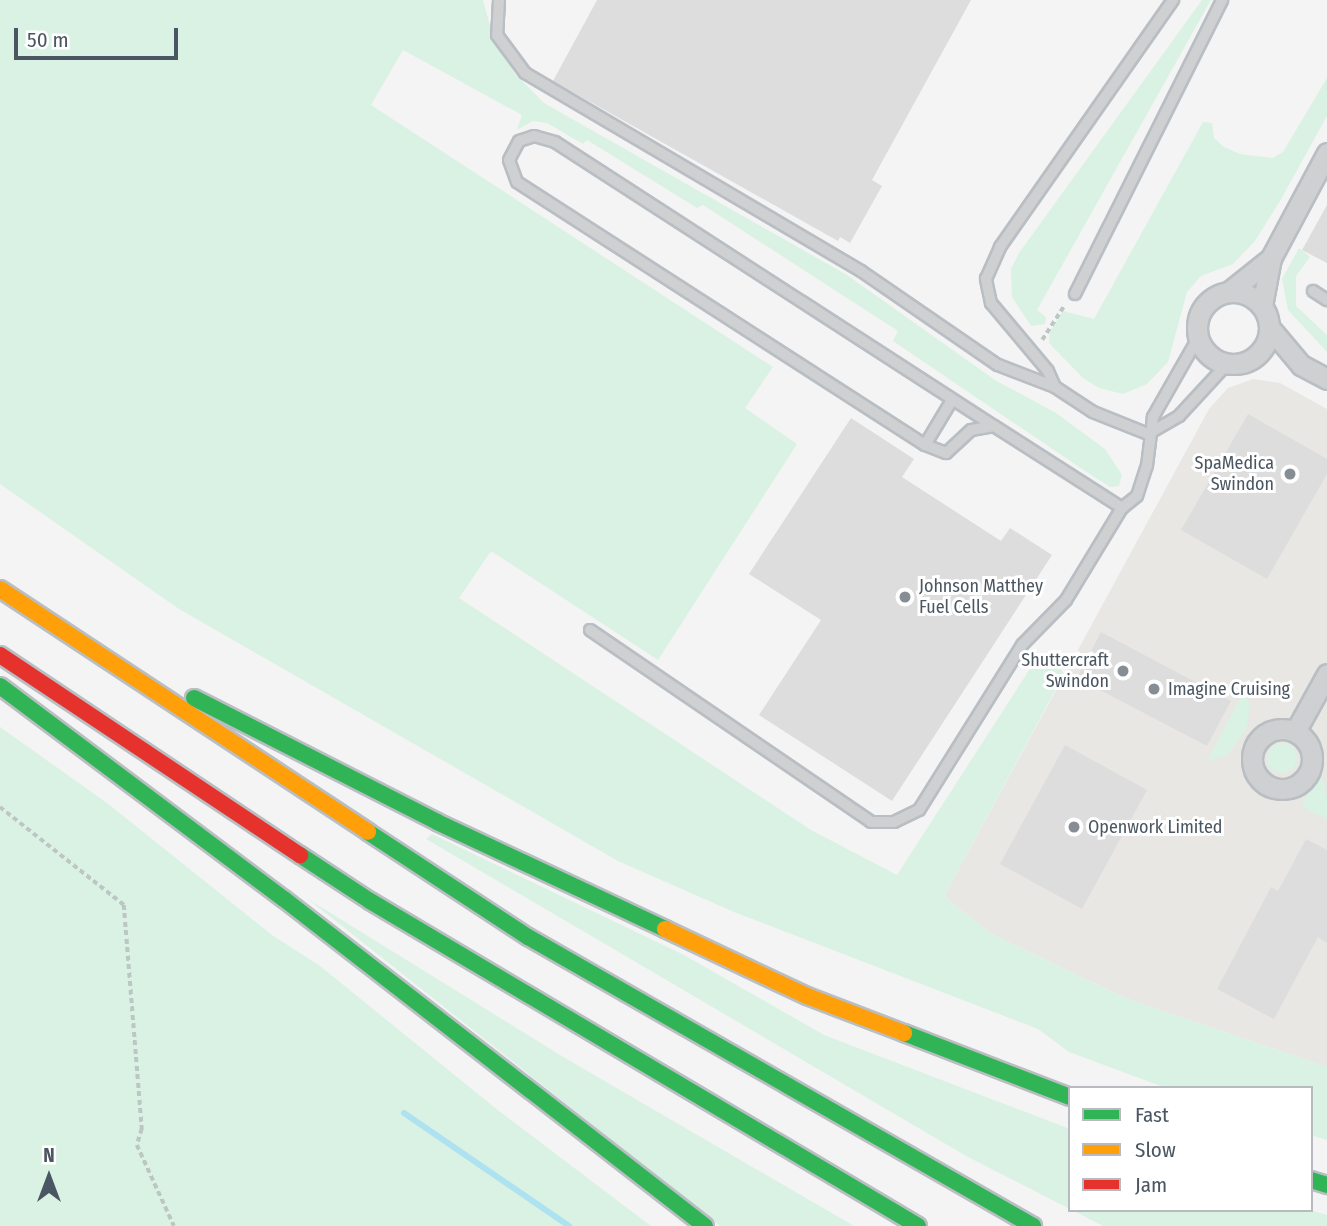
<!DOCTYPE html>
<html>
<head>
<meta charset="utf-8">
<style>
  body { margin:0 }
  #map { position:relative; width:1327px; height:1226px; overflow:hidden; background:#f4f4f4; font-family:"Fira Sans Condensed",sans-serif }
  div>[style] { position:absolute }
  .commercial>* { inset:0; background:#e8e7e3 }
  .green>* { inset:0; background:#d9f2e3 }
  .round { border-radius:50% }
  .stream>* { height:6px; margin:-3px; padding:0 3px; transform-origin:3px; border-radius:3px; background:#aee2f0 }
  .building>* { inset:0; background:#ddddde }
  .path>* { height:3.5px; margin-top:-1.75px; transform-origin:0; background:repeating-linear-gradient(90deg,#bcc7c4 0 5px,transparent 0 8.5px) }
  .roads { filter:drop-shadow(2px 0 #b9bec3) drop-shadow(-2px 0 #b9bec3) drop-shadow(0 2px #b9bec3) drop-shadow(0 -2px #b9bec3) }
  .lane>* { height:10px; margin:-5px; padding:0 5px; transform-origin:5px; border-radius:5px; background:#ced0d2 }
  .street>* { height:19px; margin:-9.5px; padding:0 9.5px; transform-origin:9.5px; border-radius:9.5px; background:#ced0d2 }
  .street>.ring { margin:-9.5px; padding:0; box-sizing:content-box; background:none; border:19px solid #ced0d2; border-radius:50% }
  .fast>* { height:16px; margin:-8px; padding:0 8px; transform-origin:8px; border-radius:8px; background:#30b455 }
  .slow>* { height:16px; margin:-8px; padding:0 8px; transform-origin:8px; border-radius:8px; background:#ff9f0a }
  .jam>* { height:16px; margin:-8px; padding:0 8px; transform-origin:8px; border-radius:8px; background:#e5322d }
  .dots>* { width:19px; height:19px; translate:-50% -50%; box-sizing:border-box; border:4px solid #fff; border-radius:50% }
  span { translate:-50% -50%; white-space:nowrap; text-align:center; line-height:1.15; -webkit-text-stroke:6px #fff; paint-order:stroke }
  .poi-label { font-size:18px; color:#4a5661 }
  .right { translate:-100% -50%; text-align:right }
  .left { translate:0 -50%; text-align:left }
  .legend { position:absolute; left:1068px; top:1086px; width:245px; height:126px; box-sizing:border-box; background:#fff; border:2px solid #b7bbc0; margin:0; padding:9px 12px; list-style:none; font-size:21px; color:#4a5661 }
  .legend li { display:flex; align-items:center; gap:14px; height:35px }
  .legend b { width:35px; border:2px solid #b7bbc0 }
  .north { position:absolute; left:14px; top:1142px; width:70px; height:70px; -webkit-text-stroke:5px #fff; paint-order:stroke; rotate:0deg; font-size:19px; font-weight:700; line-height:28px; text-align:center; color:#4a5661 }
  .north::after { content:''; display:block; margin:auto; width:24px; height:32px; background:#4a5661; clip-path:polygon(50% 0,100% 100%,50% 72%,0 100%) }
  .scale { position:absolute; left:14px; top:28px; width:164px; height:32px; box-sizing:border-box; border:4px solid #4a5661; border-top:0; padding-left:9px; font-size:21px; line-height:24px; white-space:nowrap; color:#4a5661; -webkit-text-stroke:5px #fff; paint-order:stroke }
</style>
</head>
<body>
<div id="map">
  <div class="commercial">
    <i style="clip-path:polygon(1253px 379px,1280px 383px,1327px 409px,1327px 1067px,1125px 998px,988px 932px,944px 896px,1209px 409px,1228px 388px)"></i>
  </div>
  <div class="green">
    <i style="clip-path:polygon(0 0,483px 0,495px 44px,516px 75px,544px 103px,847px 275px,995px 380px,1056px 413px,1105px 449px,1122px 475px,1119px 486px,1110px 487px,1085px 471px,893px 341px,898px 331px,703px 205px,697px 208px,587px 140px,583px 144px,547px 123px,533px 121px,517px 130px,522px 115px,403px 50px,371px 105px,773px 367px,745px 408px,797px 444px,658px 660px,491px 551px,459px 598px,811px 830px,897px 875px,1037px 658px,1058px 664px,1064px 674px,944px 896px,988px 932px,1125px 998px,1327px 1067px,1327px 1140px,1311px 1135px,1311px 1088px,1166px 1088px,1069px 1052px,1038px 1029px,734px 912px,618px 861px,179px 609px,0 484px)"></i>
    <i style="clip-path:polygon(1202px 0,1211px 0,1037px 310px,1046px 317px,1045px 324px,1031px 326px,1012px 297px,1011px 269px,1019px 253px)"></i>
    <i style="clip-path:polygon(1327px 78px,1327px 116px,1280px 201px,1255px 241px,1233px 264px,1201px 276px,1187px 292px,1168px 362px,1147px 384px,1123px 394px,1099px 388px,1083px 378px,1049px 343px,1050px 332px,1063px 311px,1094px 319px,1203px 122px,1212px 123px,1214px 138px,1224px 147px,1240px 154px,1273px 158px,1283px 152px)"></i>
    <i style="clip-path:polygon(1299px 248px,1310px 257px,1296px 276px,1296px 306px,1327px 335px,1327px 352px,1288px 310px,1282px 279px)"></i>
    <i style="clip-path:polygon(1245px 689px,1250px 708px,1246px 729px,1228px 755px,1207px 761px)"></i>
    <i style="clip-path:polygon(0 727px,107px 803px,272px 935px,320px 966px,499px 1111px,651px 1226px,0 1226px)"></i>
    <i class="round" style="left:1267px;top:743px;width:30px;height:30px"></i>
    <i style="clip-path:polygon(1322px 776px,1327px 798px,1327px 819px,1306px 809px,1302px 801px)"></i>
    <i style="clip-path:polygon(432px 834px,684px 955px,824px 1035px,1070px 1129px,1070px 1209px,968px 1157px,426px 839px)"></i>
    <i style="clip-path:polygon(308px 899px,565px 1058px,854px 1226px,720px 1226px)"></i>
    <i style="clip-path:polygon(1072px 1210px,1310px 1210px,1327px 1215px,1327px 1226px,1103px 1226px)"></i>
  </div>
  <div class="stream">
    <i style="left:404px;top:1113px;width:200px;rotate:34.4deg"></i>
  </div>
  <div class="building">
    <i style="clip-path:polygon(597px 0,971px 0,872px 180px,882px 186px,850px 243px,840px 237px,838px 241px,553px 81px)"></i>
    <i style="clip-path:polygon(1327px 205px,1327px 263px,1302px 250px)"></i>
    <i style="clip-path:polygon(1248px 414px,1327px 459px,1327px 474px,1267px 579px,1181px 530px)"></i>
    <i style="clip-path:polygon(851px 418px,914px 459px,902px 477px,1001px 541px,1010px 528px,1052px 555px,892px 801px,759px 715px,821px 620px,749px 574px)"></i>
    <i style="clip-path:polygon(1101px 632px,1231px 701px,1207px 746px,1077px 678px)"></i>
    <i style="clip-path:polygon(1065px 745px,1147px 790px,1082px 909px,1000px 864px)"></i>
    <i style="clip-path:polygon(1306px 839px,1327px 850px,1327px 943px,1318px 937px,1274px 1019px,1217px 989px,1271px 887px,1278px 891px)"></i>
  </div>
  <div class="path">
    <i style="left:1042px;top:340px;width:40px;rotate:-57.1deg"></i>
    <i style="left:0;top:807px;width:158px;rotate:38.3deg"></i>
    <i style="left:124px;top:905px;width:225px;rotate:85.4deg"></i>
    <i style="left:142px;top:1129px;width:17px;rotate:107deg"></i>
    <i style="left:137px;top:1145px;width:89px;rotate:65.4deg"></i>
  </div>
  <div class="roads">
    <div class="lane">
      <i style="left:499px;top:0;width:35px;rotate:93deg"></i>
      <i style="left:497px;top:35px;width:47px;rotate:53.6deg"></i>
      <i style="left:525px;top:73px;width:390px;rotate:30.5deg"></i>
      <i style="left:861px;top:271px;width:166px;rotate:34.5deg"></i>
      <i style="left:998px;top:365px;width:61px;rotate:21.1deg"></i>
      <i style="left:1055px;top:387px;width:45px;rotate:33.3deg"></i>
      <i style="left:1093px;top:412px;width:59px;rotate:21.8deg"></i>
      <i style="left:1148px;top:434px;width:36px;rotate:-30deg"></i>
      <i style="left:1179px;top:416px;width:71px;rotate:-47.3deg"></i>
      <i style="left:534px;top:136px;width:22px;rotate:16deg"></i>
      <i style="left:555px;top:142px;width:523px;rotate:32.9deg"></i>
      <i style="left:994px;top:426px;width:23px;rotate:170deg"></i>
      <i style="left:971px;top:430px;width:34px;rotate:137deg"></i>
      <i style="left:946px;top:453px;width:22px;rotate:-159deg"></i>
      <i style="left:925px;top:445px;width:485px;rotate:-147.2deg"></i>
      <i style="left:517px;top:182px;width:23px;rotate:-110deg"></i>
      <i style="left:509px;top:160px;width:21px;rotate:-62deg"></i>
      <i style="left:519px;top:141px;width:16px;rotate:-18deg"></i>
      <i style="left:1313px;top:291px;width:17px;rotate:33deg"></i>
      <i style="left:1075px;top:294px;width:329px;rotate:-63.4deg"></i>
      <i style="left:1055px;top:387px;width:17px;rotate:-114deg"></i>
      <i style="left:1048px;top:371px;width:89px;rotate:-130deg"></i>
      <i style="left:991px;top:303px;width:25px;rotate:-102deg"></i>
      <i style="left:986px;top:279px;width:35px;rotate:-66deg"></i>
      <i style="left:1000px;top:247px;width:302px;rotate:-55deg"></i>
      <i style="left:994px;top:426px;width:152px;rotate:32.6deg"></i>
      <i style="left:925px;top:445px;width:52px;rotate:-59deg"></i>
      <i style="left:590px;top:630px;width:340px;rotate:34.3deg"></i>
      <i style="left:871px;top:822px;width:23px"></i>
      <i style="left:894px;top:822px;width:28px;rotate:-26deg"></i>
      <i style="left:919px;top:810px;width:195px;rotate:-58deg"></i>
      <i style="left:1022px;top:645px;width:63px;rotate:-45.6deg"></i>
      <i style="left:1066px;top:600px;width:108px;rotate:-58.7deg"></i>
      <i style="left:1122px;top:508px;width:19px;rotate:-39deg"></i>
      <i style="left:1137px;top:496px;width:32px;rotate:-72deg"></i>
      <i style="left:1147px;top:466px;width:49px;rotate:-83deg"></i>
      <i style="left:1153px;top:417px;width:91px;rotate:-60.3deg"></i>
    </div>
    <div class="street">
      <i style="left:1230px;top:291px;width:53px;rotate:-38.8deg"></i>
      <i class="ring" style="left:1197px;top:292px;width:53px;height:53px"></i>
      <i style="left:1262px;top:306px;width:49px;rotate:-79.4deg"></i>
      <i style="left:1271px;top:258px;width:119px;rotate:-61.9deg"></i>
      <i style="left:1269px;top:327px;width:50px;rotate:49.9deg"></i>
      <i style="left:1301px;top:365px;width:30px;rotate:28deg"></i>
      <i class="ring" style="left:1252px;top:729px;width:41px;height:41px"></i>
      <i style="left:1295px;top:732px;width:66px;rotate:-61.1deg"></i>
    </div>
    <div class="fast">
      <i style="left:0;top:686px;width:355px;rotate:36.9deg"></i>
      <i style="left:284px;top:899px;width:533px;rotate:37.84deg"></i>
      <i style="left:194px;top:698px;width:273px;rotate:27deg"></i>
      <i style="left:437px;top:822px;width:252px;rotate:25.1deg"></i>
      <i style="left:368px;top:832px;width:191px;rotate:33.3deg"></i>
      <i style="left:528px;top:937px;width:582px;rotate:29.78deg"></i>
      <i style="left:300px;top:855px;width:84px;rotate:33.3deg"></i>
      <i style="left:370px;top:901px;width:637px;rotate:30.67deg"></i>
      <i style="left:904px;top:1033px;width:178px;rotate:21.1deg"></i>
      <i style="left:1311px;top:1180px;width:17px;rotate:17deg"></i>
    </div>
    <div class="slow">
      <i style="left:0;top:589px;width:441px;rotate:33.4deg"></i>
      <i style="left:665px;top:929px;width:157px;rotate:25.3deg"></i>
      <i style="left:807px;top:996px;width:104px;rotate:20.9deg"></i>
    </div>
    <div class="jam">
      <i style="left:0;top:655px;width:361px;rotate:33.7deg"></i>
    </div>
  </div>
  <div class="dots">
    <i style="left:1290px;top:474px;background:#868d94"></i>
    <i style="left:905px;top:597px;background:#868d94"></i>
    <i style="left:1123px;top:671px;background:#868d94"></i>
    <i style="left:1154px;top:689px;background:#868d94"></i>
    <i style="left:1074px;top:827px;background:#868d94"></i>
  </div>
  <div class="poi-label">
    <span class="right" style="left:1274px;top:474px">SpaMedica<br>Swindon</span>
    <span class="left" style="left:919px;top:597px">Johnson Matthey<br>Fuel Cells</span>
    <span class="right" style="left:1109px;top:671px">Shuttercraft<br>Swindon</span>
    <span class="left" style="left:1168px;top:689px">Imagine Cruising</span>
    <span class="left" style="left:1088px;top:827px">Openwork Limited</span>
  </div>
  <ul class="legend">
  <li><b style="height:9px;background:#30b455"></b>Fast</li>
  <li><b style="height:9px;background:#ff9f0a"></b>Slow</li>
  <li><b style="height:9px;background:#e5322d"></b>Jam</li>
  </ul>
  <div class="north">N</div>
  <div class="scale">50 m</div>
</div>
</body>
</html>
